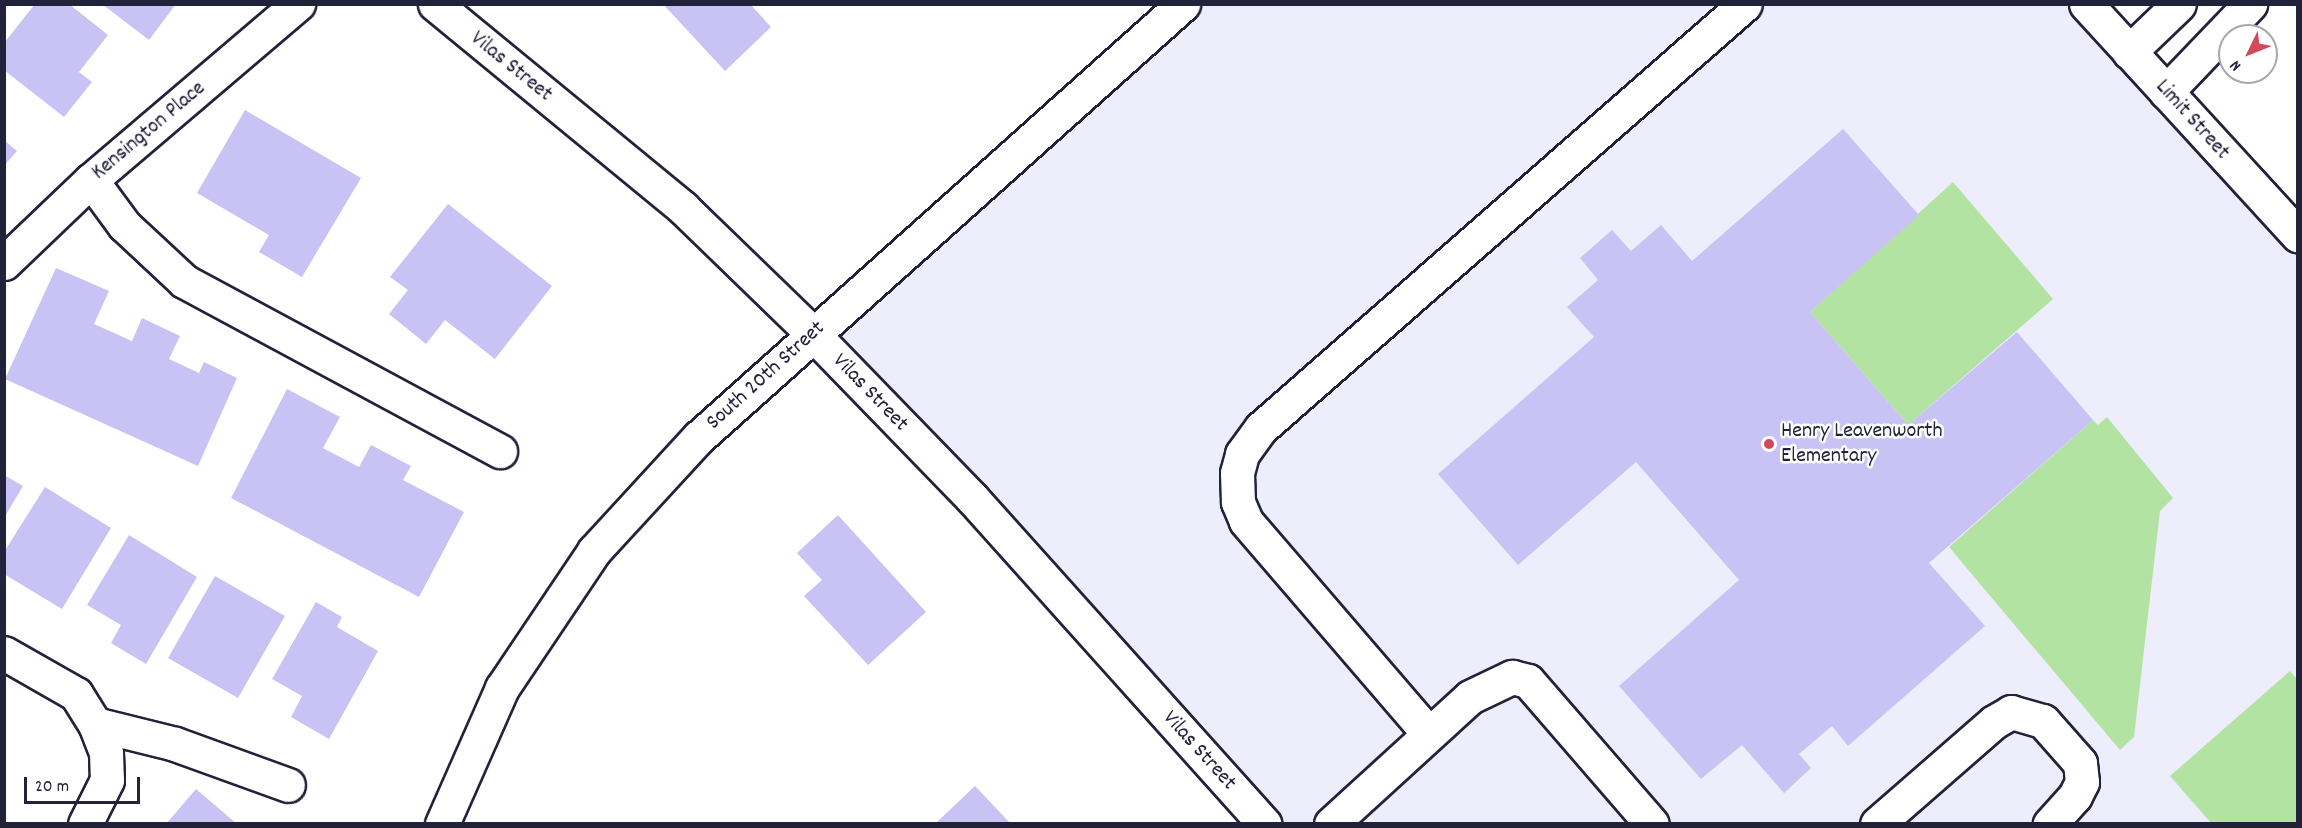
<!DOCTYPE html>
<html>
<head>
<meta charset="utf-8">
<style>
  body { margin:0 }
  #map { position:relative; width:2302px; height:828px; overflow:hidden; background:#fff; font-family:Dekko,sans-serif }
  div>[style] { position:absolute }
  .built>* { inset:0; background:#eeedfc }
  .green>* { inset:0; background:#b2e3a3 }
  .building>* { inset:0; background:#c8c2f5 }
  .roads { filter:drop-shadow(2px 0 #22223b) drop-shadow(-2px 0 #22223b) drop-shadow(0 2px #22223b) drop-shadow(0 -2px #22223b) }
  .minor>* { height:33px; margin:-16.5px; padding:0 16.5px; transform-origin:16.5px; border-radius:16.5px; background:#fff }
  .major>* { height:33px; margin:-16.5px; padding:0 16.5px; transform-origin:16.5px; border-radius:16.5px; background:#fff }
  .dots>* { width:16px; height:16px; translate:-50% -50%; box-sizing:border-box; border:3px solid #fff; border-radius:50% }
  span { translate:-50% -50%; white-space:nowrap; text-align:center; line-height:1.15; -webkit-text-stroke:5px #fff; paint-order:stroke }
  .street-label { font-size:22px; color:#22223b }
  .poi-label { font-size:22px; color:#22223b }
  .left { translate:0 -50%; text-align:left }
  .frame { position:absolute; inset:0; border:6px solid #22223b; pointer-events:none }
  .north { position:absolute; left:2218px; top:24px; width:60px; height:60px; box-sizing:border-box; background:#fff; border:2px solid #a7a7b1; border-radius:50%; rotate:227deg; font-size:16px; font-weight:700; line-height:24px; text-align:center; color:#22223b }
  .north::after { content:''; display:block; margin:auto; width:21px; height:27px; background:#d1495b; clip-path:polygon(50% 0,100% 100%,50% 72%,0 100%) }
  .scale { position:absolute; left:24px; top:777px; width:116px; height:27px; box-sizing:border-box; border:3px solid #22223b; border-top:0; padding-left:8px; font-size:18px; line-height:21px; white-space:nowrap; color:#22223b; -webkit-text-stroke:4px #fff; paint-order:stroke }
</style>
</head>
<body>
<div id="map">
  <div class="built">
    <i style="clip-path:polygon(1183px 5px,2086px 5px,2297px 235px,2297px 823px,1265px 823px,813px 334px)"></i>
  </div>
  <div class="green">
    <i style="clip-path:polygon(1953px 182px,2053px 299px,1908px 425px,1810px 312px)"></i>
    <i style="clip-path:polygon(2107px 417px,2173px 498px,2160px 511px,2134px 737px,2120px 750px,1949px 547px,2093px 420px,2098px 425px)"></i>
    <i style="clip-path:polygon(2290px 671px,2298px 680px,2297px 823px,2211px 823px,2170px 776px)"></i>
  </div>
  <div class="building">
    <i style="clip-path:polygon(35px 4px,69px 4px,108px 35px,79px 72px,92px 82px,64px 117px,4px 70px,4px 43px)"></i>
    <i style="clip-path:polygon(102px 4px,176px 4px,149px 40px)"></i>
    <i style="clip-path:polygon(663px 4px,750px 4px,771px 27px,725px 71px)"></i>
    <i style="clip-path:polygon(245px 110px,361px 178px,302px 277px,259px 252px,269px 235px,197px 193px)"></i>
    <i style="clip-path:polygon(1843px 129px,1919px 215px,1810px 312px,1908px 425px,2017px 332px,2093px 420px,1929px 563px,1985px 626px,1848px 746px,1832px 726px,1799px 754px,1811px 768px,1784px 793px,1742px 745px,1701px 779px,1619px 686px,1739px 580px,1636px 462px,1518px 565px,1438px 474px,1594px 337px,1567px 307px,1598px 280px,1580px 258px,1612px 230px,1631px 251px,1661px 225px,1692px 261px)"></i>
    <i style="clip-path:polygon(4px 140px,17px 151px,4px 166px)"></i>
    <i style="clip-path:polygon(448px 204px,552px 286px,495px 359px,445px 320px,426px 344px,389px 314px,408px 290px,390px 277px)"></i>
    <i style="clip-path:polygon(56px 268px,109px 291px,94px 324px,132px 341px,142px 318px,180px 336px,169px 359px,199px 373px,204px 362px,237px 378px,198px 466px,5px 379px)"></i>
    <i style="clip-path:polygon(287px 389px,340px 417px,323px 448px,359px 467px,371px 445px,411px 466px,403px 480px,464px 512px,419px 597px,231px 498px)"></i>
    <i style="clip-path:polygon(4px 475px,23px 486px,4px 518px)"></i>
    <i style="clip-path:polygon(45px 487px,111px 528px,62px 609px,4px 574px,4px 552px)"></i>
    <i style="clip-path:polygon(838px 515px,926px 612px,868px 665px,804px 596px,822px 580px,797px 553px)"></i>
    <i style="clip-path:polygon(129px 535px,197px 577px,146px 664px,111px 643px,121px 625px,87px 605px)"></i>
    <i style="clip-path:polygon(215px 576px,285px 616px,238px 698px,168px 658px)"></i>
    <i style="clip-path:polygon(316px 602px,342px 617px,337px 627px,378px 651px,329px 739px,291px 717px,302px 696px,272px 679px)"></i>
    <i style="clip-path:polygon(975px 786px,1011px 824px,935px 824px)"></i>
    <i style="clip-path:polygon(196px 789px,237px 824px,166px 824px)"></i>
  </div>
  <div class="roads">
    <div class="minor">
      <i style="left:435px;top:4px;width:321px;rotate:39.4deg"></i>
      <i style="left:683px;top:208px;width:181px;rotate:44.1deg"></i>
      <i style="left:813px;top:334px;width:228px;rotate:45.9deg"></i>
      <i style="left:972px;top:498px;width:438px;rotate:48.1deg"></i>
      <i style="left:2086px;top:4px;width:314px;rotate:47.5deg"></i>
      <i style="left:2129px;top:52px;width:69px;rotate:-43.8deg"></i>
      <i style="left:2166px;top:92px;width:122px;rotate:-46.3deg"></i>
      <i style="left:91px;top:180px;width:56px;rotate:53.7deg"></i>
      <i style="left:124px;top:225px;width:82px;rotate:43deg"></i>
      <i style="left:184px;top:281px;width:359px;rotate:28.3deg"></i>
      <i style="left:4px;top:263px;width:120px;rotate:-43.7deg"></i>
      <i style="left:91px;top:180px;width:272px;rotate:-40.4deg"></i>
      <i style="left:4px;top:653px;width:83px;rotate:29.7deg"></i>
      <i style="left:76px;top:694px;width:36px;rotate:58deg"></i>
      <i style="left:95px;top:724px;width:31px;rotate:69deg"></i>
      <i style="left:106px;top:753px;width:27px;rotate:88deg"></i>
      <i style="left:107px;top:780px;width:49px;rotate:116.6deg"></i>
      <i style="left:95px;top:724px;width:82px;rotate:14deg"></i>
      <i style="left:175px;top:744px;width:120px;rotate:19.9deg"></i>
      <i style="left:1429px;top:734px;width:281px;rotate:-130.7deg"></i>
      <i style="left:1246px;top:521px;width:21px;rotate:-113deg"></i>
      <i style="left:1238px;top:502px;width:29px;rotate:-92deg"></i>
      <i style="left:1237px;top:473px;width:20px;rotate:-75deg"></i>
      <i style="left:1242px;top:454px;width:32px;rotate:-54deg"></i>
      <i style="left:1261px;top:428px;width:643px;rotate:-41.22deg"></i>
      <i style="left:1331px;top:824px;width:188px;rotate:-42.4deg"></i>
      <i style="left:1470px;top:697px;width:47px;rotate:-25.5deg"></i>
      <i style="left:1512px;top:677px;width:16px;rotate:14deg"></i>
      <i style="left:1528px;top:681px;width:189px;rotate:49.1deg"></i>
      <i style="left:1877px;top:824px;width:155px;rotate:-41.1deg"></i>
      <i style="left:1994px;top:722px;width:20px;rotate:-30deg"></i>
      <i style="left:2011px;top:712px;width:33px;rotate:16deg"></i>
      <i style="left:2043px;top:721px;width:56px;rotate:48.6deg"></i>
      <i style="left:2080px;top:763px;width:19px;rotate:84deg"></i>
      <i style="left:2082px;top:782px;width:16px;rotate:117deg"></i>
      <i style="left:2075px;top:796px;width:38px;rotate:132deg"></i>
    </div>
    <div class="major">
      <i style="left:442px;top:824px;width:149px;rotate:-66.2deg"></i>
      <i style="left:502px;top:688px;width:165px;rotate:-56.1deg"></i>
      <i style="left:594px;top:551px;width:154px;rotate:-47.4deg"></i>
      <i style="left:698px;top:438px;width:651px;rotate:-41.82deg"></i>
    </div>
  </div>
  <div class="dots">
    <i style="left:1769px;top:444px;background:#d1495b"></i>
  </div>
  <div class="street-label">
    <span style="left:511px;top:67px;rotate:39deg">Vilas Street</span>
    <span style="left:2192px;top:120px;rotate:48deg">Limit Street</span>
    <span style="left:149px;top:131px;rotate:-40deg">Kensington Place</span>
    <span style="left:766px;top:376px;rotate:-42deg">South 20th Street</span>
    <span style="left:870px;top:393px;rotate:46deg">Vilas Street</span>
    <span style="left:1199px;top:751px;rotate:48deg">Vilas Street</span>
  </div>
  <div class="poi-label">
    <span class="left" style="left:1781px;top:444px">Henry Leavenworth<br>Elementary</span>
  </div>
  <div class="frame"></div>
  <div class="north">N</div>
  <div class="scale">20 m</div>
</div>
</body>
</html>
